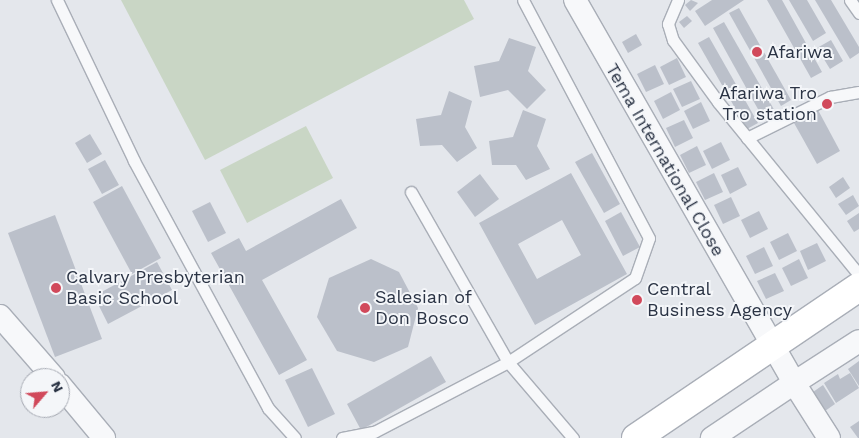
<!DOCTYPE html>
<html>
<head>
<meta charset="utf-8">
<style>
  body { margin:0 }
  #map { position:relative; width:859px; height:438px; overflow:hidden; background:#e4e7ec; font-family:"Work Sans",sans-serif }
  div>[style] { position:absolute }
  .green>* { inset:0; background:#c9d6c5 }
  .building>* { inset:0; background:#bbc0ca }
  .roads { filter:drop-shadow(1px 0 #a9aeb7) drop-shadow(-1px 0 #a9aeb7) drop-shadow(0 1px #a9aeb7) drop-shadow(0 -1px #a9aeb7) }
  .service>* { height:11px; margin:-5.5px; padding:0 5.5px; transform-origin:5.5px; border-radius:5.5px; background:#f7f8fa }
  .minor>* { height:22px; margin:-11px; padding:0 11px; transform-origin:11px; border-radius:11px; background:#f7f8fa }
  .trunk>* { height:28px; margin:-14px; padding:0 14px; transform-origin:14px; border-radius:14px; background:#fff }
  .dots>* { width:14px; height:14px; translate:-50% -50%; box-sizing:border-box; border:2px solid #f4f6f9; border-radius:50% }
  span { translate:-50% -50%; white-space:nowrap; text-align:center; line-height:1.15; -webkit-text-stroke:4px #f4f6f9; paint-order:stroke }
  .poi-label { font-size:18px; color:#2b3445 }
  .left { translate:0 -50%; text-align:left }
  .right { translate:-100% -50%; text-align:right }
  .street-label { font-size:18px; color:#2b3445 }
  .north { position:absolute; left:20px; top:368px; width:50px; height:50px; box-sizing:border-box; background:#f4f6f9; border:1px solid #a4a8b1; border-radius:50%; rotate:63deg; font-size:14px; font-weight:700; line-height:20px; text-align:center; color:#2b3445 }
  .north::after { content:''; display:block; margin:auto; width:18px; height:22px; background:#d1495b; clip-path:polygon(50% 0,100% 100%,50% 72%,0 100%) }
</style>
</head>
<body>
<div id="map">
  <div class="green">
    <i style="clip-path:polygon(121px 0,464px 0,474px 19px,205px 160px)"></i>
    <i style="clip-path:polygon(306px 126px,333px 178px,247px 223px,220px 170px)"></i>
  </div>
  <div class="building">
    <i style="clip-path:polygon(691px 0,698px 3px,690px 11px,685px 5px)"></i>
    <i style="clip-path:polygon(712px 0,744px 0,705px 26px,695px 11px)"></i>
    <i style="clip-path:polygon(767px 0,782px 0,822px 72px,811px 78px)"></i>
    <i style="clip-path:polygon(789px 0,807px 0,826px 33px,813px 41px)"></i>
    <i style="clip-path:polygon(815px 0,831px 0,859px 47px,859px 53px,850px 59px)"></i>
    <i style="clip-path:polygon(739px 8px,791px 100px,781px 106px,729px 13px)"></i>
    <i style="clip-path:polygon(687px 16px,692px 21px,684px 28px,679px 22px)"></i>
    <i style="clip-path:polygon(724px 22px,776px 113px,764px 120px,713px 28px)"></i>
    <i style="clip-path:polygon(636px 34px,642px 45px,628px 53px,622px 42px)"></i>
    <i style="clip-path:polygon(709px 37px,758px 123px,747px 129px,698px 43px)"></i>
    <i style="clip-path:polygon(509px 38px,536px 47px,528px 71px,546px 90px,527px 109px,508px 90px,480px 97px,474px 66px,499px 61px)"></i>
    <i style="clip-path:polygon(831px 40px,843px 61px,830px 69px,817px 48px)"></i>
    <i style="clip-path:polygon(677px 58px,686px 77px,669px 85px,660px 67px)"></i>
    <i style="clip-path:polygon(655px 65px,664px 84px,646px 92px,637px 74px)"></i>
    <i style="clip-path:polygon(691px 81px,700px 99px,682px 107px,673px 89px)"></i>
    <i style="clip-path:polygon(449px 91px,472px 101px,465px 127px,477px 148px,457px 162px,442px 145px,420px 146px,416px 119px,441px 115px)"></i>
    <i style="clip-path:polygon(671px 92px,680px 110px,663px 119px,654px 101px)"></i>
    <i style="clip-path:polygon(701px 102px,710px 121px,693px 129px,684px 111px)"></i>
    <i style="clip-path:polygon(523px 110px,546px 119px,537px 146px,550px 169px,526px 180px,516px 165px,492px 165px,489px 141px,513px 137px)"></i>
    <i style="clip-path:polygon(818px 110px,840px 151px,817px 164px,794px 123px)"></i>
    <i style="clip-path:polygon(684px 120px,693px 138px,675px 147px,666px 128px)"></i>
    <i style="clip-path:polygon(90px 134px,102px 154px,87px 163px,75px 143px)"></i>
    <i style="clip-path:polygon(721px 142px,730px 160px,712px 169px,703px 151px)"></i>
    <i style="clip-path:polygon(697px 146px,706px 165px,689px 173px,680px 155px)"></i>
    <i style="clip-path:polygon(592px 153px,620px 204px,604px 213px,575px 162px)"></i>
    <i style="clip-path:polygon(105px 160px,119px 185px,102px 194px,88px 169px)"></i>
    <i style="clip-path:polygon(738px 167px,747px 185px,730px 194px,721px 175px)"></i>
    <i style="clip-path:polygon(evenodd,571px 173px,627px 274px,535px 325px,479px 223px,571px 173px,562px 220px,581px 255px,537px 279px,518px 244px,562px 220px)"></i>
    <i style="clip-path:polygon(714px 173px,723px 192px,705px 200px,696px 182px)"></i>
    <i style="clip-path:polygon(480px 174px,499px 199px,475px 217px,457px 192px)"></i>
    <i style="clip-path:polygon(843px 177px,850px 188px,836px 198px,829px 187px)"></i>
    <i style="clip-path:polygon(122px 186px,161px 258px,132px 274px,93px 202px)"></i>
    <i style="clip-path:polygon(853px 195px,859px 206px,846px 215px,838px 204px)"></i>
    <i style="clip-path:polygon(731px 197px,740px 216px,723px 224px,714px 205px)"></i>
    <i style="clip-path:polygon(341px 199px,357px 228px,262px 280px,307px 360px,279px 375px,211px 253px,239px 238px,246px 251px)"></i>
    <i style="clip-path:polygon(210px 202px,226px 233px,208px 242px,192px 211px)"></i>
    <i style="clip-path:polygon(759px 211px,768px 229px,750px 238px,741px 220px)"></i>
    <i style="clip-path:polygon(621px 212px,640px 247px,623px 256px,605px 221px)"></i>
    <i style="clip-path:polygon(859px 213px,859px 229px,854px 232px,847px 221px)"></i>
    <i style="clip-path:polygon(55px 215px,102px 339px,55px 357px,8px 233px)"></i>
    <i style="clip-path:polygon(788px 233px,797px 251px,779px 260px,770px 242px)"></i>
    <i style="clip-path:polygon(817px 243px,826px 261px,808px 270px,800px 251px)"></i>
    <i style="clip-path:polygon(764px 247px,773px 266px,755px 274px,746px 256px)"></i>
    <i style="clip-path:polygon(371px 259px,399px 272px,418px 308px,408px 347px,374px 362px,337px 351px,317px 317px,329px 278px)"></i>
    <i style="clip-path:polygon(799px 259px,808px 278px,791px 286px,782px 268px)"></i>
    <i style="clip-path:polygon(157px 262px,172px 290px,108px 324px,94px 296px)"></i>
    <i style="clip-path:polygon(775px 273px,784px 291px,766px 299px,757px 281px)"></i>
    <i style="clip-path:polygon(431px 356px,446px 382px,361px 430px,347px 404px)"></i>
    <i style="clip-path:polygon(859px 361px,859px 386px,848px 369px)"></i>
    <i style="clip-path:polygon(312px 368px,335px 414px,308px 427px,285px 380px)"></i>
    <i style="clip-path:polygon(850px 373px,859px 388px,836px 403px,824px 383px,838px 374px,840px 379px)"></i>
    <i style="clip-path:polygon(823px 385px,835px 404px,825px 411px,813px 392px)"></i>
    <i style="clip-path:polygon(859px 421px,859px 438px,858px 438px,850px 427px)"></i>
  </div>
  <div class="roads">
    <div class="service">
      <i style="left:57px;top:0;width:178px;rotate:64.4deg"></i>
      <i style="left:134px;top:161px;width:281px;rotate:61.5deg"></i>
      <i style="left:268px;top:408px;width:40px;rotate:48deg"></i>
      <i style="left:678px;top:0;width:26px;rotate:113deg"></i>
      <i style="left:668px;top:24px;width:17px;rotate:73deg"></i>
      <i style="left:673px;top:40px;width:77px;rotate:54deg"></i>
      <i style="left:718px;top:102px;width:223px;rotate:50.8deg"></i>
      <i style="left:850px;top:0;width:16px;rotate:55deg"></i>
      <i style="left:747px;top:138px;width:93px;rotate:-26.3deg"></i>
      <i style="left:830px;top:97px;width:29px;rotate:-10deg"></i>
      <i style="left:411px;top:192px;width:196px;rotate:60.3deg"></i>
      <i style="left:508px;top:362px;width:100px;rotate:49.5deg"></i>
      <i style="left:342px;top:438px;width:33px;rotate:-11deg"></i>
      <i style="left:374px;top:432px;width:151px;rotate:-27.6deg"></i>
      <i style="left:508px;top:362px;width:152px;rotate:-33.5deg"></i>
      <i style="left:635px;top:278px;width:42px;rotate:-70.7deg"></i>
      <i style="left:649px;top:238px;width:269px;rotate:-117.9deg"></i>
    </div>
    <div class="minor">
      <i style="left:575px;top:0;width:441px;rotate:60.2deg"></i>
      <i style="left:794px;top:383px;width:99px;rotate:146.1deg"></i>
      <i style="left:0;top:316px;width:82px;rotate:48.9deg"></i>
      <i style="left:60px;top:385px;width:69px;rotate:50.3deg"></i>
      <i style="left:829px;top:438px;width:65px;rotate:-122.5deg"></i>
      <i style="left:794px;top:383px;width:77px;rotate:-32.9deg"></i>
    </div>
    <div class="trunk">
      <i style="left:636px;top:438px;width:269px;rotate:-34.1deg"></i>
    </div>
  </div>
  <div class="dots">
    <i style="left:757px;top:52px;background:#d1495b"></i>
    <i style="left:827px;top:104px;background:#d1495b"></i>
    <i style="left:56px;top:288px;background:#d1495b"></i>
    <i style="left:637px;top:300px;background:#d1495b"></i>
    <i style="left:365px;top:308px;background:#d1495b"></i>
  </div>
  <div class="poi-label">
    <span class="left" style="left:767px;top:52px">Afariwa</span>
    <span class="right" style="left:817px;top:104px">Afariwa Tro<br>Tro station</span>
    <span class="left" style="left:66px;top:288px">Calvary Presbyterian<br>Basic School</span>
    <span class="left" style="left:647px;top:300px">Central<br>Business Agency</span>
    <span class="left" style="left:375px;top:308px">Salesian of<br>Don Bosco</span>
  </div>
  <div class="street-label">
    <span style="left:665px;top:160px;rotate:60deg">Tema International Close</span>
  </div>
  <div class="north">N</div>
</div>
</body>
</html>
